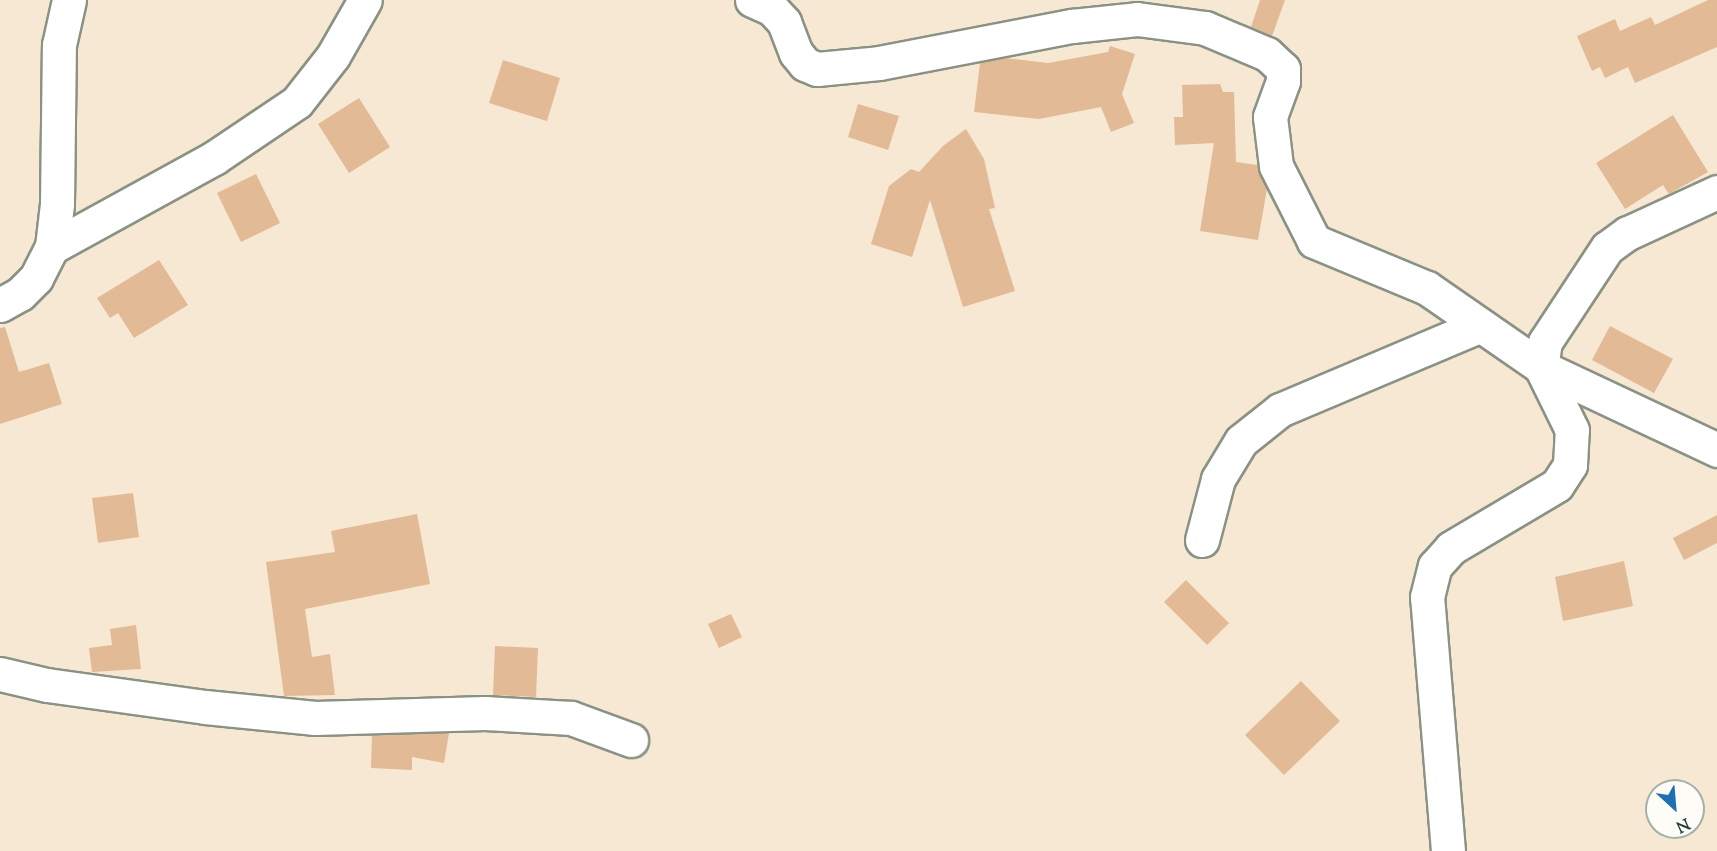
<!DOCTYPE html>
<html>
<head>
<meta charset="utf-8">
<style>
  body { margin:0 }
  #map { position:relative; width:1717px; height:851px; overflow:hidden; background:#f6e8d3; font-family:"Sorts Mill Goudy",serif }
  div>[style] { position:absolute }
  .building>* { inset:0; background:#e3ba96 }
  .roads { filter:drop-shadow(2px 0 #8a9284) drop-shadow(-2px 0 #8a9284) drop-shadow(0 2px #8a9284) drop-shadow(0 -2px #8a9284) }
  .minor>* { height:33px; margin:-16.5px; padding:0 16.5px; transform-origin:16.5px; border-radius:16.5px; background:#fff }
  span { translate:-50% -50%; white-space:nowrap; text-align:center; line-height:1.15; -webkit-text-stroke:6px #fdfcf7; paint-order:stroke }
  .north { position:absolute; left:1645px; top:779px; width:60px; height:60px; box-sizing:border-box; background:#fdfcf7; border:2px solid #a4b0a9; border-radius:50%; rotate:154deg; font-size:16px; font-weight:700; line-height:24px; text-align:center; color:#1f3d34 }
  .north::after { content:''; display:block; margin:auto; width:21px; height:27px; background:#1f6fb2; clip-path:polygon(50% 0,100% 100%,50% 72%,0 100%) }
</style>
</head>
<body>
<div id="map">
  <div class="building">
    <i style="clip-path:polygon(1260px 0,1285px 0,1272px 36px,1251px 27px)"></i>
    <i style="clip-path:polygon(1708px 0,1717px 0,1717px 47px,1635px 83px,1628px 67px,1605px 78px,1600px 67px,1592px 71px,1577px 36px,1615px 19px,1620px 31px,1651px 17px,1655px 25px)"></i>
    <i style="clip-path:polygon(1110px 46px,1135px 54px,1122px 94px,1134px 123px,1111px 132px,1101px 107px,1039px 119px,974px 112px,980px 63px,1004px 58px,1048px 63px,1108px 52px)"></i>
    <i style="clip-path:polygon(503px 60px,560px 78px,547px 121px,489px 103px)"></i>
    <i style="clip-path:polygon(1220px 84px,1223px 92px,1234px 92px,1236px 162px,1257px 165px,1267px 189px,1258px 240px,1200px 231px,1214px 143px,1175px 145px,1174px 117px,1183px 117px,1182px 85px)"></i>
    <i style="clip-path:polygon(359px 98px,390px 147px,349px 173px,318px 124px)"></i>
    <i style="clip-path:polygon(858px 104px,899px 116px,888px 150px,848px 137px)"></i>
    <i style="clip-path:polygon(1673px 115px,1708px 172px,1669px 194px,1663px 185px,1625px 209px,1596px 163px)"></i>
    <i style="clip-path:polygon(966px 129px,984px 159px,995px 208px,989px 209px,1015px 291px,963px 307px,930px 200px,912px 257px,871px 244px,889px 186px,911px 169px,919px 172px,943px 146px)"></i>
    <i style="clip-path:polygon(256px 174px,280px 223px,241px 242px,217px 193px)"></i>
    <i style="clip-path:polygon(159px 260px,188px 305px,134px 338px,118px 313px,110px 318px,97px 298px)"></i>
    <i style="clip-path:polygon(1610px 326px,1673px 359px,1654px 393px,1592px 360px)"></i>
    <i style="clip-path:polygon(5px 327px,19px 372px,49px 363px,62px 404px,0 424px,0 328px)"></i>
    <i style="clip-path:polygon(133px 493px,139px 537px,98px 543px,92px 498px)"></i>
    <i style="clip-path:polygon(417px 514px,430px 584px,305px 609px,312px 657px,330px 654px,335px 695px,284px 696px,266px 562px,335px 552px,331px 531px)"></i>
    <i style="clip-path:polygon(1717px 515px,1717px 543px,1684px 560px,1673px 538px)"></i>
    <i style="clip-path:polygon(1624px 561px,1633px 606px,1563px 621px,1555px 577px)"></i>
    <i style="clip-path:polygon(1186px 580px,1229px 623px,1207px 645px,1164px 602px)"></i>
    <i style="clip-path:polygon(731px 614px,742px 637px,719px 648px,708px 624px)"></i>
    <i style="clip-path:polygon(136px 625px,141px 669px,92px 672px,89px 648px,112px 645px,110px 629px)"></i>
    <i style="clip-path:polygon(495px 646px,538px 648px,536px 697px,493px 695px)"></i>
    <i style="clip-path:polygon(1301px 681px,1340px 721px,1284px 775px,1245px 735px)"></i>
    <i style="clip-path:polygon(449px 733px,444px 763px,412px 757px,412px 770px,371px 768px,372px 735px)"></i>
  </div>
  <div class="roads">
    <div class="minor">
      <i style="left:752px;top:0;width:22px;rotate:24deg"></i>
      <i style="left:772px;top:9px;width:18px;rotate:47deg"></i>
      <i style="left:784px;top:22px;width:33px;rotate:69deg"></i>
      <i style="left:796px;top:53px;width:14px;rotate:51deg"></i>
      <i style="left:805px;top:64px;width:13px;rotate:23deg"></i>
      <i style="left:817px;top:69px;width:62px;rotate:-5.5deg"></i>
      <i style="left:879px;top:63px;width:197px;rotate:-10.9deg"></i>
      <i style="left:1072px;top:26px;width:65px;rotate:-6.1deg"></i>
      <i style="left:1137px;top:19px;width:69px;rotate:7.5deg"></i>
      <i style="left:1205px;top:28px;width:67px;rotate:22.8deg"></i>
      <i style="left:1267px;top:54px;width:22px;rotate:43deg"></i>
      <i style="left:1283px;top:69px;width:12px;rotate:90deg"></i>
      <i style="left:1283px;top:81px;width:38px;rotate:110deg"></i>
      <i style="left:1270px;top:117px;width:49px;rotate:83deg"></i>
      <i style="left:1276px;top:166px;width:84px;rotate:63.1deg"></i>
      <i style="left:1314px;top:241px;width:122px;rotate:22.6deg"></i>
      <i style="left:1427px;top:288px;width:139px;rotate:34.7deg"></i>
      <i style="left:1541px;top:367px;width:195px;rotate:25.2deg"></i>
      <i style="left:52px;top:247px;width:185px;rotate:-28.8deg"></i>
      <i style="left:214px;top:158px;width:100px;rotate:-34deg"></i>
      <i style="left:297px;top:102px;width:58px;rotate:-52deg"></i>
      <i style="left:333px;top:56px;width:64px;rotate:-60.3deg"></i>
      <i style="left:0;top:305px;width:23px;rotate:-29deg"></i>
      <i style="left:20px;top:294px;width:23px;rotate:-45deg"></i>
      <i style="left:36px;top:278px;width:35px;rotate:-63deg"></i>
      <i style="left:52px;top:247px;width:43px;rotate:-83.4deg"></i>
      <i style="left:57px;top:204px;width:159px;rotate:-89.3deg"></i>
      <i style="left:59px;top:45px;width:46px;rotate:-77.5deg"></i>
      <i style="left:1202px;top:540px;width:63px;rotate:-75.3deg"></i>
      <i style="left:1218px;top:479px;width:44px;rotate:-58.8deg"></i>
      <i style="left:1241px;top:441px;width:50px;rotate:-38.5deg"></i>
      <i style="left:1280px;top:410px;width:216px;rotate:-22.9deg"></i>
      <i style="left:0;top:674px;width:48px;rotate:13.2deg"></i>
      <i style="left:47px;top:685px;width:160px;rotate:7.9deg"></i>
      <i style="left:205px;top:707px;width:111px;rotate:5.7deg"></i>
      <i style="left:315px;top:718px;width:170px;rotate:-1.7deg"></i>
      <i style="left:485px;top:713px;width:86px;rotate:3.3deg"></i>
      <i style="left:571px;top:718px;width:64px;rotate:20.1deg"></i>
      <i style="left:1448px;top:851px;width:255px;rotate:-94.7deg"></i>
      <i style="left:1427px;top:597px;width:32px;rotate:-76deg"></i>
      <i style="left:1435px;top:566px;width:24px;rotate:-48deg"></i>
      <i style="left:1451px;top:548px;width:123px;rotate:-30.7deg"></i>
      <i style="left:1557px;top:485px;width:24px;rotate:-57deg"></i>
      <i style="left:1570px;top:465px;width:35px;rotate:-87deg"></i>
      <i style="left:1572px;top:430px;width:70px;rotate:-116.2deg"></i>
      <i style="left:1541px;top:367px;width:25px;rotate:-81deg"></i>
      <i style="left:1545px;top:342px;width:113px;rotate:-56.6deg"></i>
      <i style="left:1607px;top:248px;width:26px;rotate:-36deg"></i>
      <i style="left:1628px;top:233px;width:98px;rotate:-24.7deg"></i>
    </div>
  </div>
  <div class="north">N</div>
</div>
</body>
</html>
